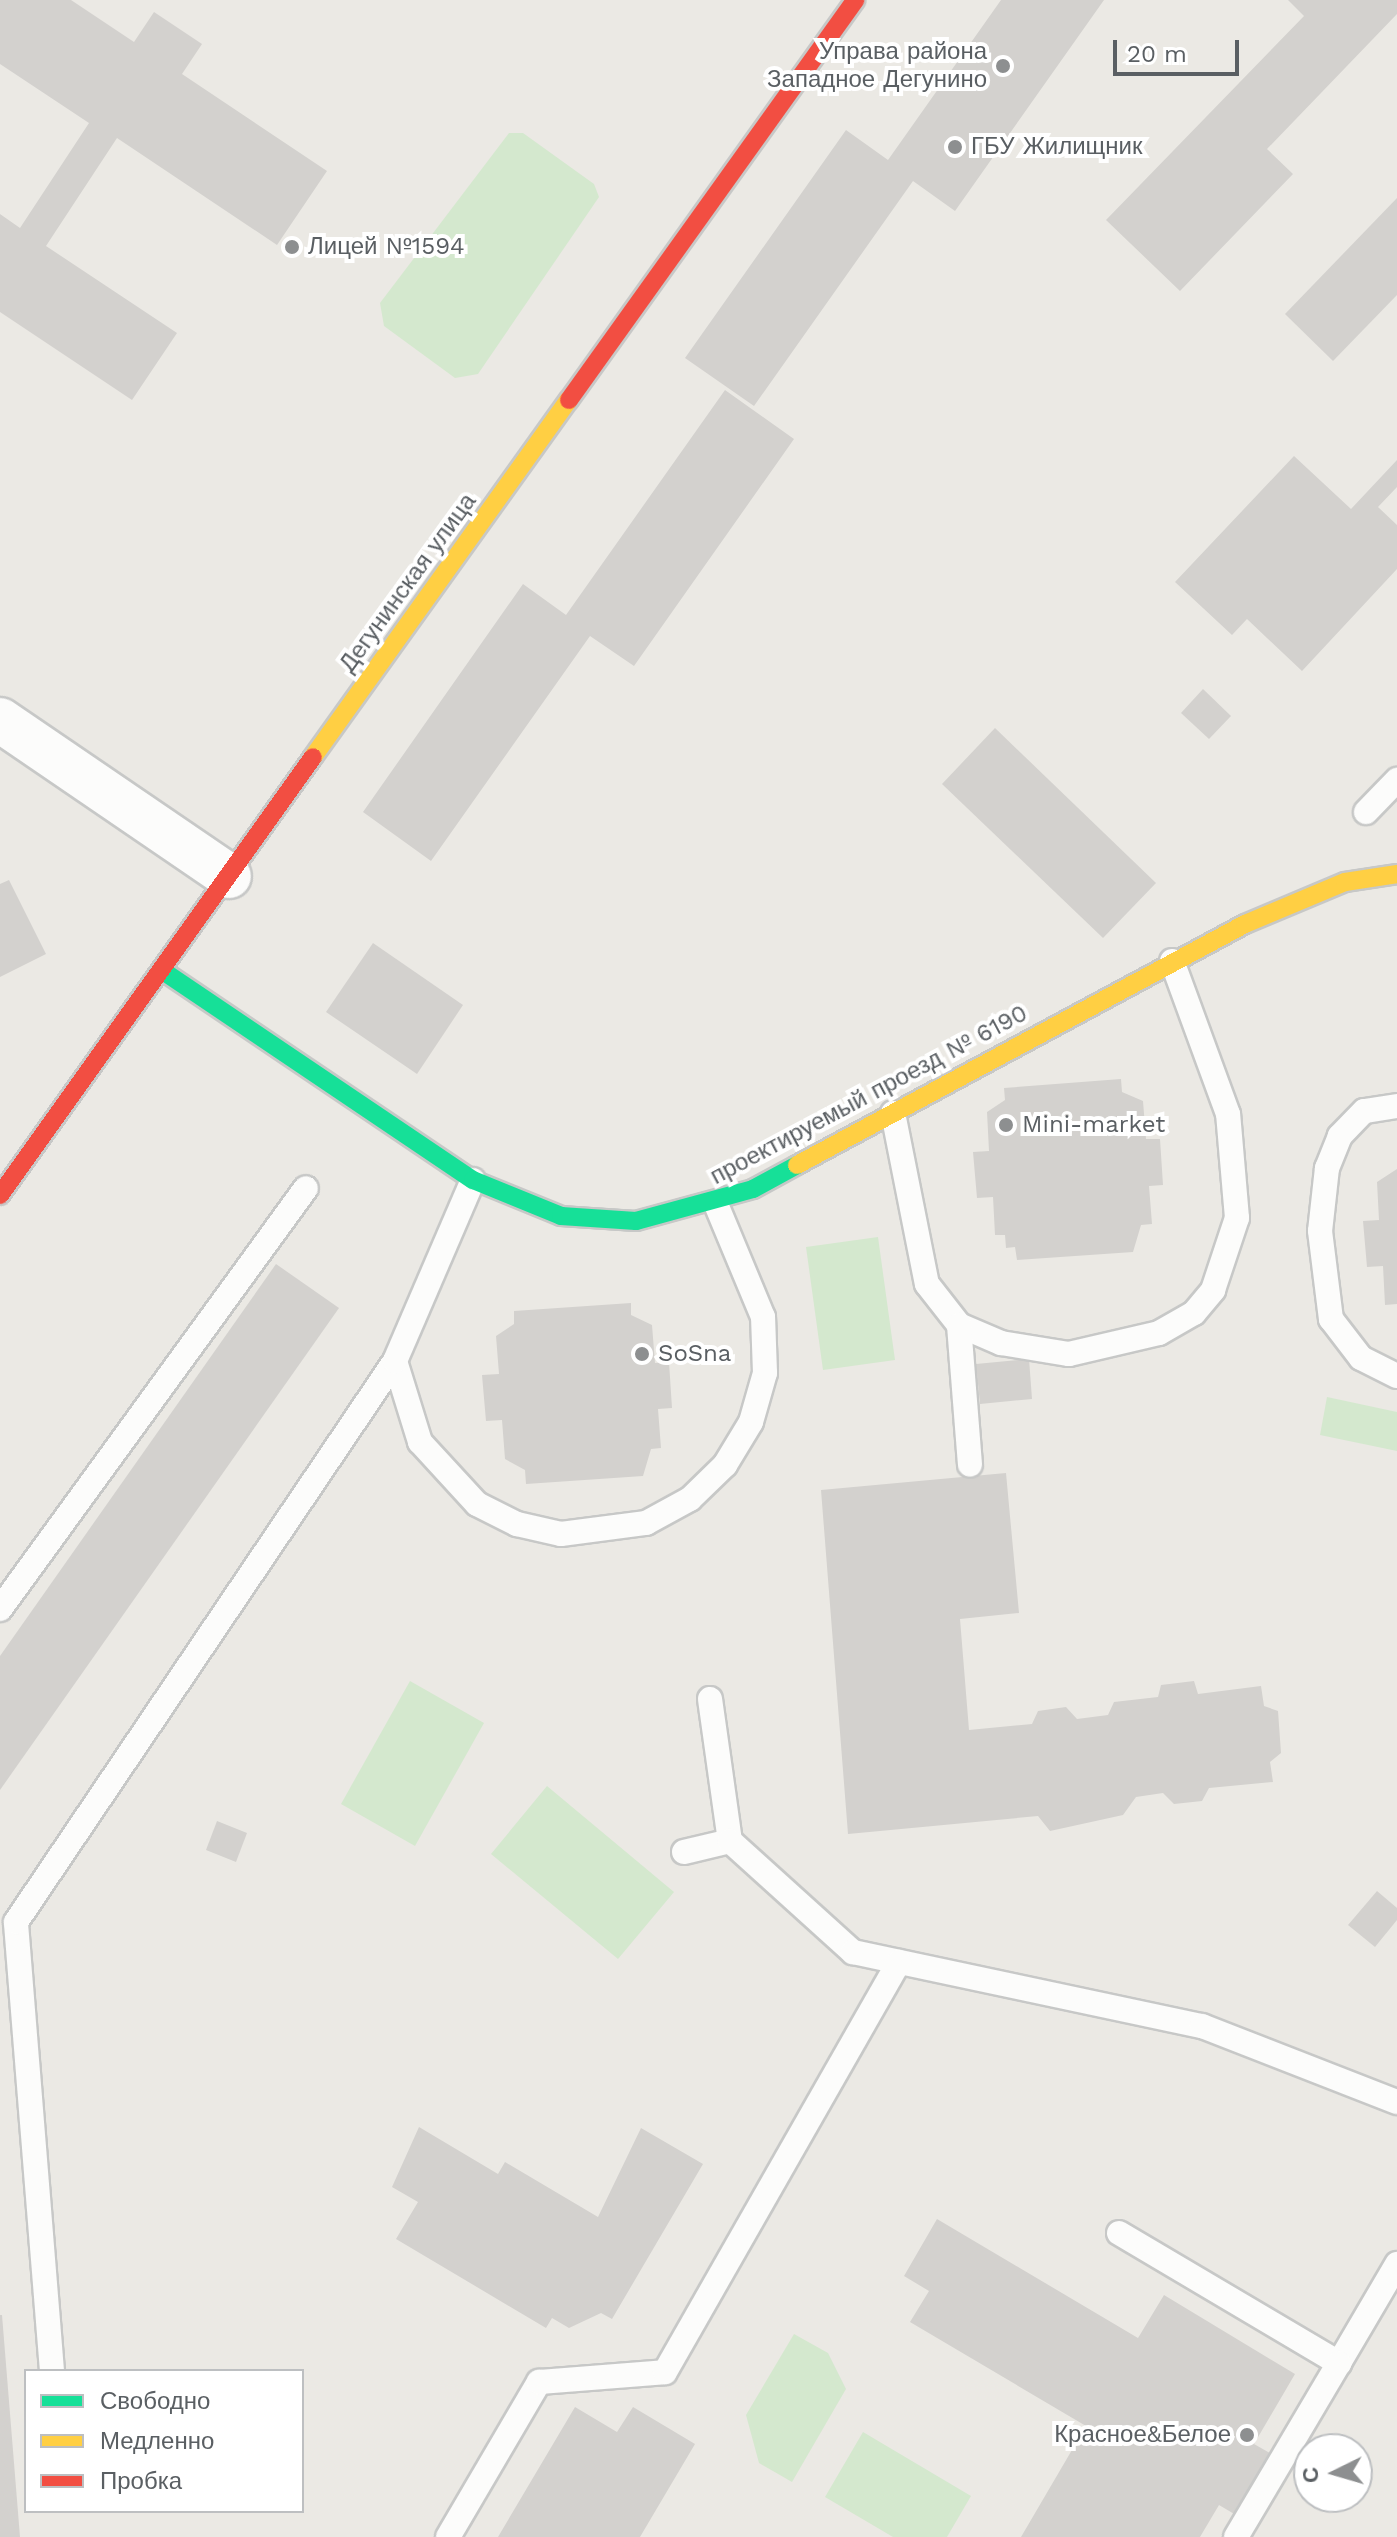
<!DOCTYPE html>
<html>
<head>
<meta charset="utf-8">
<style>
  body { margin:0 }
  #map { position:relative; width:1397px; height:2537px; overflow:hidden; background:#ebe9e4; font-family:"Work Sans",sans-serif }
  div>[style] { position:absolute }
  .green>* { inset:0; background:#d4e8ce }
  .building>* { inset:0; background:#d3d1ce }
  .roads { filter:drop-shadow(2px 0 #c7c8c7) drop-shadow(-2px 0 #c7c8c7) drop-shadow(0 2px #c7c8c7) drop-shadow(0 -2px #c7c8c7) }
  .lane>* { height:24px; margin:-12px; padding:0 12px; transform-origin:12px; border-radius:12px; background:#fcfcfb }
  .street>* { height:44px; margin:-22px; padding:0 22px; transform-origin:22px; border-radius:22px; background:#fcfcfb }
  .fast>* { height:18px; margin:-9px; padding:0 9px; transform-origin:9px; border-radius:9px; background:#16e098 }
  .slow>* { height:18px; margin:-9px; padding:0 9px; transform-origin:9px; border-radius:9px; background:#ffcf43 }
  .jam>* { height:18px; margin:-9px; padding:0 9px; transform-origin:9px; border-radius:9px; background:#f24e42 }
  .dots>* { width:22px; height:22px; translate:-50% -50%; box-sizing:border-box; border:4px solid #fff; border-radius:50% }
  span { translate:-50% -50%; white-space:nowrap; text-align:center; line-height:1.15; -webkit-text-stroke:8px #fff; paint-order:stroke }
  .poi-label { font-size:24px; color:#5a5f63 }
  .right { translate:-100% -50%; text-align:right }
  .left { translate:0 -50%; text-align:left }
  .street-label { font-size:24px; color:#5a5f63 }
  .legend { position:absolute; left:24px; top:2369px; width:280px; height:144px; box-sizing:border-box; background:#fff; border:2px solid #bdbfc1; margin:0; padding:10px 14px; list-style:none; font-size:24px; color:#5a5f63 }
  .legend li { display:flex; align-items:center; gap:16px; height:40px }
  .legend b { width:40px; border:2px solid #bdbfc1 }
  .north { position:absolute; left:1293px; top:2433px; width:80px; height:80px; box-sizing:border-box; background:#fff; border:2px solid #bdbfc1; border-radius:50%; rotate:265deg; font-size:22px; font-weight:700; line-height:32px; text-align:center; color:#5a5f63 }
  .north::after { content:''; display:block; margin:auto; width:28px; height:36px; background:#8d8f90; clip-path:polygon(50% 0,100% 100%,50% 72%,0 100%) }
  .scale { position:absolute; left:1113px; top:40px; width:126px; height:36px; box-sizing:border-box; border:4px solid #5a5f63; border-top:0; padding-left:10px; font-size:24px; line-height:28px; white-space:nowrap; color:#5a5f63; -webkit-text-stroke:6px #fff; paint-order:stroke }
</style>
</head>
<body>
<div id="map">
  <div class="green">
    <i style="clip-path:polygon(509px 133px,523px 133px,594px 184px,599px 197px,478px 374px,455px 378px,384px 326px,380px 303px)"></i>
    <i style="clip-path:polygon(878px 1237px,895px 1360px,823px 1370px,806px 1247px)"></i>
    <i style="clip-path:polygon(1327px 1397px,1397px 1412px,1397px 1451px,1320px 1435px)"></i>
    <i style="clip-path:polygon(410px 1681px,484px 1723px,415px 1846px,341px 1804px)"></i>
    <i style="clip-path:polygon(547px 1786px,674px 1892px,618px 1959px,491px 1854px)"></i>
    <i style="clip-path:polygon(794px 2334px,828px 2353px,846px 2389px,792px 2482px,759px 2463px,746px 2415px)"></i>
    <i style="clip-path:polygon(863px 2432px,971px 2496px,947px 2537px,893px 2537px,825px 2497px)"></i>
  </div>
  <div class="building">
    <i style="clip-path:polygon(0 0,71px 0,134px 42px,154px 12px,202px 44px,182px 74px,327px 171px,277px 245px,117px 138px,46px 246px,177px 333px,132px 400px,0 312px,0 214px,20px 228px,89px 123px,0 64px)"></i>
    <i style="clip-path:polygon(1001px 0,1104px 0,955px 211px,913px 181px,754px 406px,685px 358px,846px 130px,888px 160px)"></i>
    <i style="clip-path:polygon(1288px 0,1397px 0,1397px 14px,1267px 149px,1293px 174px,1180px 291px,1106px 220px,1304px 16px)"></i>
    <i style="clip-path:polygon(1397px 198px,1397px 295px,1333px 361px,1285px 314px)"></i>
    <i style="clip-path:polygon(725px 390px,794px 439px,634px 666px,590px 636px,431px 861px,363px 812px,523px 584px,566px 615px)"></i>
    <i style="clip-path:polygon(1294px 456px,1351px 509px,1397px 460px,1397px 487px,1378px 507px,1397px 525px,1397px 569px,1302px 671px,1247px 619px,1232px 635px,1175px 582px)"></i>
    <i style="clip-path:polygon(1203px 689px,1231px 716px,1209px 739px,1181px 713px)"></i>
    <i style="clip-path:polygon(995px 728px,1156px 883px,1103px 938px,942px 784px)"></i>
    <i style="clip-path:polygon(9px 880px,46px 954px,0 977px,0 884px)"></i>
    <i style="clip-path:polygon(373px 943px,463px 1005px,417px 1074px,326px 1012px)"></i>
    <i style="clip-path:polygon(1121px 1079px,1122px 1092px,1143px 1101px,1146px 1139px,1160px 1139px,1163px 1185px,1149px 1186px,1152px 1224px,1141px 1225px,1133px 1252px,1017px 1260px,1015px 1247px,1006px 1248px,1005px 1235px,995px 1235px,993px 1197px,977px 1198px,973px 1152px,989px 1151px,987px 1112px,1005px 1100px,1004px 1088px)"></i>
    <i style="clip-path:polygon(1397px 1169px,1397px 1304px,1385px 1305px,1383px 1266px,1367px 1267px,1363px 1221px,1379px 1220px,1377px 1182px)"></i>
    <i style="clip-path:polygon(276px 1264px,339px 1308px,0 1790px,0 1656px)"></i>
    <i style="clip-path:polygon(631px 1303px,631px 1315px,652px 1325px,655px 1363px,669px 1362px,672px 1408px,658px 1409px,661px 1448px,651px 1449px,643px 1476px,526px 1484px,525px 1470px,505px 1459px,502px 1420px,486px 1421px,482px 1375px,499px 1374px,496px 1336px,514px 1324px,514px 1311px)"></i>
    <i style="clip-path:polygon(1029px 1359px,1032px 1399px,980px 1404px,976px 1364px)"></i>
    <i style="clip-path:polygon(1006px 1473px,1019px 1613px,960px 1619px,969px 1730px,1032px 1724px,1038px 1711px,1066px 1707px,1077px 1719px,1108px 1715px,1114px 1702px,1158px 1697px,1161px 1685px,1194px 1681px,1198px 1694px,1261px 1686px,1264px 1706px,1278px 1711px,1281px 1753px,1270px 1762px,1273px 1782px,1209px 1788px,1202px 1801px,1174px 1804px,1163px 1793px,1136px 1797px,1123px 1815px,1050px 1831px,1038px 1816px,848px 1834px,821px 1490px)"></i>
    <i style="clip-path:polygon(217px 1821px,247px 1833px,236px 1862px,206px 1850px)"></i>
    <i style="clip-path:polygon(1377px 1891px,1397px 1908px,1397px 1920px,1375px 1947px,1348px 1925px)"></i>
    <i style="clip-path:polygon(419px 2127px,498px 2174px,505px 2162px,598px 2217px,641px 2128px,703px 2164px,612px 2319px,601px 2313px,569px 2328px,552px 2318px,546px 2328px,396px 2239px,418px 2202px,392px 2187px)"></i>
    <i style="clip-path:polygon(937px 2219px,1138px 2338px,1164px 2295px,1295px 2374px,1254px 2444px,1277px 2457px,1241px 2518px,1219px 2505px,1200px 2537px,1021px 2537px,1086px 2426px,910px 2322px,929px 2291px,904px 2276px)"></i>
    <i style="clip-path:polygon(0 2315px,2px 2315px,20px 2537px,0 2537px)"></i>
    <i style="clip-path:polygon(575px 2407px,617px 2432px,633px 2407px,695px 2444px,640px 2537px,498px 2537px)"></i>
  </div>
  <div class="roads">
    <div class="lane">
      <i style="left:1366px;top:812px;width:45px;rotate:-45.9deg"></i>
      <i style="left:1397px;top:1106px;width:33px;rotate:171deg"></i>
      <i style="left:1364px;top:1111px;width:35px;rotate:134deg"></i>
      <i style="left:1340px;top:1136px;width:35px;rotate:112deg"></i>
      <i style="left:1327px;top:1168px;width:63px;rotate:96.3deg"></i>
      <i style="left:1320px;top:1231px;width:89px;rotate:82.9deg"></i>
      <i style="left:1331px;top:1319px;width:49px;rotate:52.4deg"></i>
      <i style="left:1361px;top:1358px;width:40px;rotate:26.6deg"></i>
      <i style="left:893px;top:1113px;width:174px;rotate:78.8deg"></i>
      <i style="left:927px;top:1284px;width:52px;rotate:52deg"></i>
      <i style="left:959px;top:1325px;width:46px;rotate:23.2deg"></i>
      <i style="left:1001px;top:1343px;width:69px;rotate:9.2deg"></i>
      <i style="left:1069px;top:1354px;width:92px;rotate:-13.1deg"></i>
      <i style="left:1159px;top:1333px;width:40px;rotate:-29.7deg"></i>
      <i style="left:1194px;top:1313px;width:30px;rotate:-50deg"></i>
      <i style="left:1213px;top:1290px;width:76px;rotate:-71.6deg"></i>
      <i style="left:1237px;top:1218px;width:104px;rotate:-94.9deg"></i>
      <i style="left:1228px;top:1114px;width:163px;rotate:-110.1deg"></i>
      <i style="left:959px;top:1325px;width:140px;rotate:85.5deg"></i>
      <i style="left:395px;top:1361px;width:85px;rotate:72.8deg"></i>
      <i style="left:420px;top:1442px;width:84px;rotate:47.4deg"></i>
      <i style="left:477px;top:1504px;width:45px;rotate:26.6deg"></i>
      <i style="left:517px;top:1524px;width:45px;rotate:12.8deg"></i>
      <i style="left:561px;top:1534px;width:86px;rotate:-7.4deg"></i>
      <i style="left:646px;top:1523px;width:50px;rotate:-28.6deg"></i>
      <i style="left:690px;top:1499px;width:49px;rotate:-44.2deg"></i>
      <i style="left:725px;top:1465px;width:50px;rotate:-58.8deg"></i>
      <i style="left:751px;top:1422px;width:51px;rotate:-74.1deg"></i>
      <i style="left:765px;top:1373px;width:56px;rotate:-92deg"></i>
      <i style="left:763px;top:1317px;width:122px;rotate:-112.6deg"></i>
      <i style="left:0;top:1609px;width:520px;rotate:-53.99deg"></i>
      <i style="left:710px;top:1699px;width:143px;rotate:82deg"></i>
      <i style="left:684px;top:1852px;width:47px;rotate:-13.4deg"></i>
      <i style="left:730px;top:1841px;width:166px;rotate:42.1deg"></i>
      <i style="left:853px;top:1952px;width:357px;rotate:12deg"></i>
      <i style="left:1202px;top:2026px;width:209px;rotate:21.3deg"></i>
      <i style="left:1119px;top:2233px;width:256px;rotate:30.6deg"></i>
      <i style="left:1339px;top:2363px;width:115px;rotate:-59.6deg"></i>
      <i style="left:52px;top:2371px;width:450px;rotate:-94.6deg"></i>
      <i style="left:16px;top:1922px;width:677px;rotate:-55.96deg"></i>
      <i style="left:395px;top:1361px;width:197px;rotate:-66.7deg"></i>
      <i style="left:448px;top:2537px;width:180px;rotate:-59.6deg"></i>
      <i style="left:539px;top:2382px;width:126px;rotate:-4.5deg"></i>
      <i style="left:665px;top:2372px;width:472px;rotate:-60.3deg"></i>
      <i style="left:1236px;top:2537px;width:202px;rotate:-59.4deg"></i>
    </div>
    <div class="street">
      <i style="left:0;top:720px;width:277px;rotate:34.3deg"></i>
    </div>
    <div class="fast">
      <i style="left:163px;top:971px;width:374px;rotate:34deg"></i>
      <i style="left:473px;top:1180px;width:95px;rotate:22.2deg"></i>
      <i style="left:561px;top:1216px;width:75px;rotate:3.8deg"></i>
      <i style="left:636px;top:1221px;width:121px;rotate:-15.3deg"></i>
      <i style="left:753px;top:1189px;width:50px;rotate:-28.6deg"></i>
    </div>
    <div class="slow">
      <i style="left:313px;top:757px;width:439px;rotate:-54.4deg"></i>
      <i style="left:797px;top:1165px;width:509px;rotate:-28.28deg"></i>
      <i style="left:1245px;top:924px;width:108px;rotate:-22.8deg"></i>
      <i style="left:1345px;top:882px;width:53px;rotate:-8.7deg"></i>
    </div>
    <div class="jam">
      <i style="left:569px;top:400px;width:492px;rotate:-54.4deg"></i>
      <i style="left:0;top:1195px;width:538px;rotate:-54.45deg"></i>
    </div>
  </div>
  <div class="dots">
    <i style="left:1003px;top:66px;background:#8d8f90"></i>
    <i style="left:955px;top:147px;background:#8d8f90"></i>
    <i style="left:292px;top:247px;background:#8d8f90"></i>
    <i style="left:1006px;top:1125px;background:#8d8f90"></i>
    <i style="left:642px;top:1354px;background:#8d8f90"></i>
    <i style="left:1247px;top:2435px;background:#8d8f90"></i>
  </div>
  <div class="poi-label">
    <span class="right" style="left:987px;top:66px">Управа района<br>Западное Дегунино</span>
    <span class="left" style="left:971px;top:147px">ГБУ Жилищник</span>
    <span class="left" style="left:308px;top:247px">Лицей №1594</span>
    <span class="left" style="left:1022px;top:1125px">Mini-market</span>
    <span class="left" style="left:658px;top:1354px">SoSna</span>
    <span class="right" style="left:1231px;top:2435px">Красное&amp;Белое</span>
  </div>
  <div class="street-label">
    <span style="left:408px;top:583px;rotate:-54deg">Дегунинская улица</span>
    <span style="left:869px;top:1095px;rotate:-28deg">проектируемый проезд № 6190</span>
  </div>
  <ul class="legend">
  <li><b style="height:10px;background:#16e098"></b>Свободно</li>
  <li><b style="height:10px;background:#ffcf43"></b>Медленно</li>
  <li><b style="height:10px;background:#f24e42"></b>Пробка</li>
  </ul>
  <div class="north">С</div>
  <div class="scale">20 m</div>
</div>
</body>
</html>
